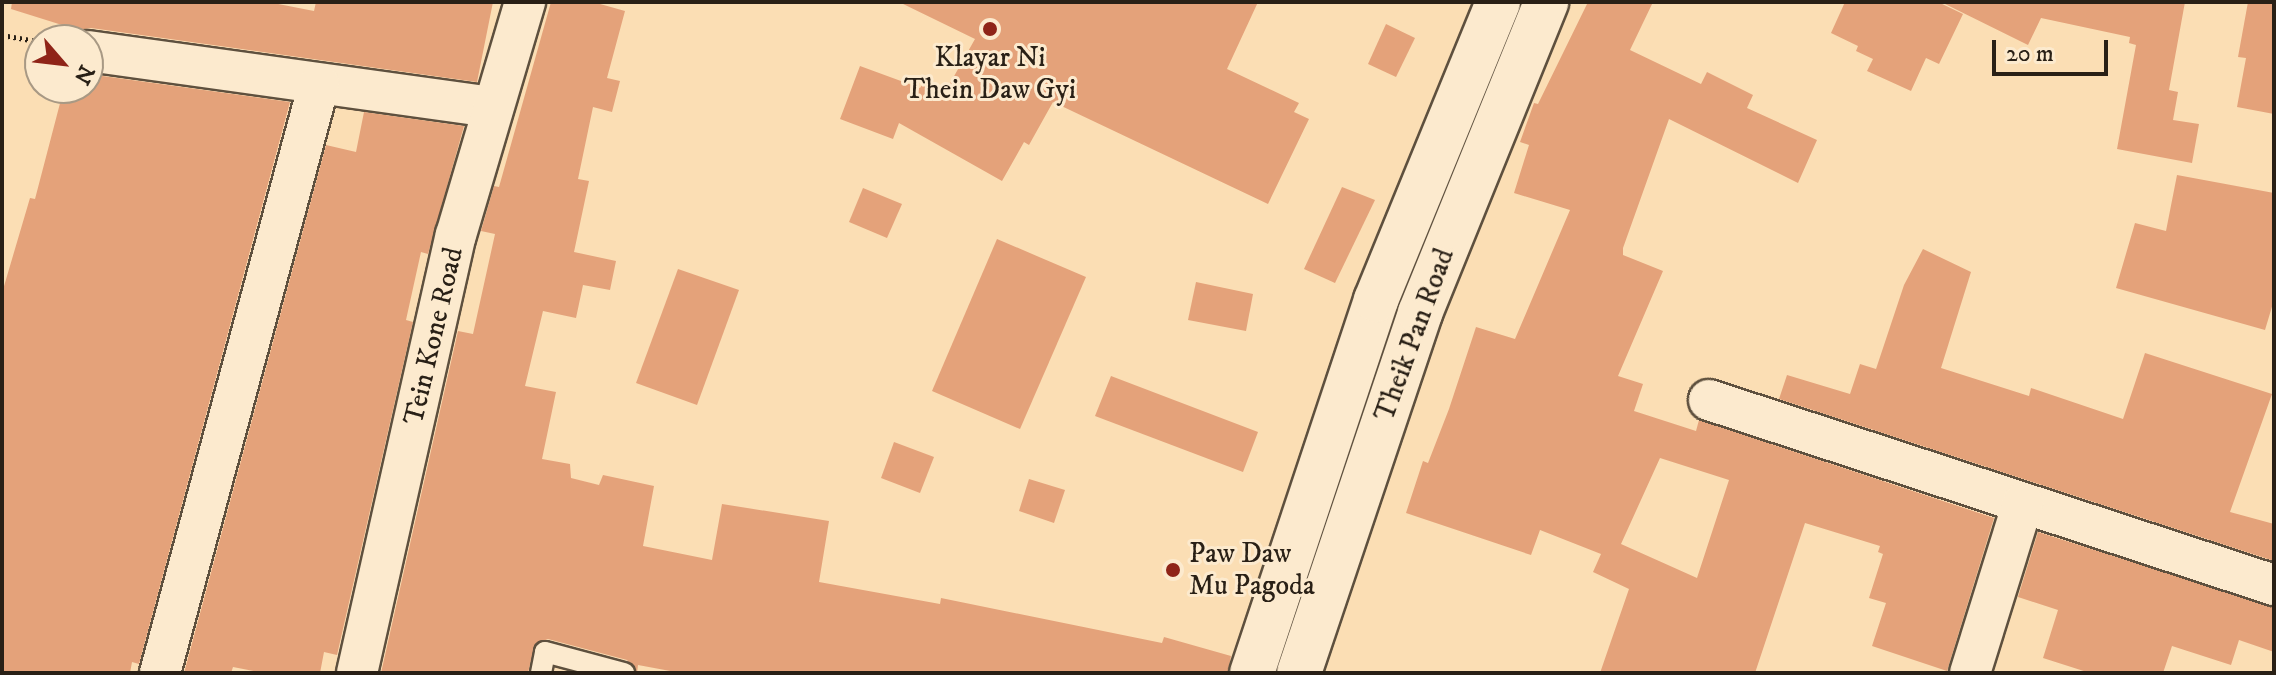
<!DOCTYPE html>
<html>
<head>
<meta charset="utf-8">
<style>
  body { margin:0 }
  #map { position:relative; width:2276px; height:675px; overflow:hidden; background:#fbdeb4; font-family:"IM FELL DW Pica",serif }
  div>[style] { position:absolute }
  .building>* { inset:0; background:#e4a27a }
  .path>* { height:5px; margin-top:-2.5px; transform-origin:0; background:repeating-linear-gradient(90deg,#292016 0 2px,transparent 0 6px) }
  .roads { filter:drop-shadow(2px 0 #5e503e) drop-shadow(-2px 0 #5e503e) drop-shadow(0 2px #5e503e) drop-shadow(0 -2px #5e503e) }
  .lane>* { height:20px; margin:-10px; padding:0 10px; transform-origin:10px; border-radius:10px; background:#fceace }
  .street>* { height:40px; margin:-20px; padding:0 20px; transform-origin:20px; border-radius:20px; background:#fceace }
  .secondary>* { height:44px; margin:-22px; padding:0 22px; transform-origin:22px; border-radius:22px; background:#fceace }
  .dots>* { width:22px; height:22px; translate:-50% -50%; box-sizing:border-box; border:4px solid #fceace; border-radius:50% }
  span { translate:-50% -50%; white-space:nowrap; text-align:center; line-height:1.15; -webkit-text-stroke:6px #fceace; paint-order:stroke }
  .poi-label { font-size:28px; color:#292016 }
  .left { translate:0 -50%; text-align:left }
  .street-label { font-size:28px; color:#292016 }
  .frame { position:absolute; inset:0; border:4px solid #292016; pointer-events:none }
  .north { position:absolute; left:24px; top:24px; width:80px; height:80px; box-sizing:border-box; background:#fceace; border:2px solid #a89984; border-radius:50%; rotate:118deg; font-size:22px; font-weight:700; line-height:32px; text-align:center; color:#292016 }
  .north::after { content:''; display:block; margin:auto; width:28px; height:36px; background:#8f2418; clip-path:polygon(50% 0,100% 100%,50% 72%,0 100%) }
  .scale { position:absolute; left:1992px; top:40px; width:116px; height:36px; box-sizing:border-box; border:4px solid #292016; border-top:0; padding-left:10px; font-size:24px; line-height:28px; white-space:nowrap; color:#292016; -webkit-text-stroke:6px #fceace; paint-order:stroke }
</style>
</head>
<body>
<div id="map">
  <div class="building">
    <i style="clip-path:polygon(12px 2px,268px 2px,314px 11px,316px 2px,493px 2px,477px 82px,91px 28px,78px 30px,11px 9px)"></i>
    <i style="clip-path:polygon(551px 2px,593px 2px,625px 11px,607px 78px,620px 81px,612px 112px,593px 107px,578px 179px,589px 181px,574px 252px,616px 261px,610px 290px,583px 285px,576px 318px,543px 311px,525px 386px,556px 392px,542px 459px,570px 464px,571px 478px,599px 485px,603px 475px,654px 486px,643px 546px,712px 560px,722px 504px,829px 521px,819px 582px,940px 604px,941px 598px,1162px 643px,1164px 637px,1231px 656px,1228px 673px,681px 673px,638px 665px,637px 673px,627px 660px,548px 639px,535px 644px,528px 673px,381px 673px,458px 331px,473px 334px,495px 234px,481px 231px,494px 186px,499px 187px)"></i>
    <i style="clip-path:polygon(899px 2px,1258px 2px,1227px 69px,1299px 103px,1294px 112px,1309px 119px,1268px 204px,1053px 102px,1029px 145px,1024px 142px,1002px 181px,899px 123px,893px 139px,840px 119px,860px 66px,920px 88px,924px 82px,944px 94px,975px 39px)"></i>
    <i style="clip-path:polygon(evenodd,1588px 2px,1653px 2px,1630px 50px,1701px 84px,1707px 72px,1753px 95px,1747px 108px,1817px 140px,1798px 183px,1669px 119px,1623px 248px,1623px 255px,1663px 271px,1618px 376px,1643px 384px,1634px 411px,1696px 431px,1699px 420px,1994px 518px,1947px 671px,1872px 646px,1886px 603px,1869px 598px,1883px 554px,1878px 552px,1880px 546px,1805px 523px,1755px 673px,1600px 673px,1629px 589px,1593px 572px,1601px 554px,1540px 530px,1531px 555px,1406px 513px,1423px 461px,1428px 463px,1449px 409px,1476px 327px,1515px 339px,1570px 210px,1514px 193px,1529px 145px,1520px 142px,1534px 103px,1538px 104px,1588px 2px,1660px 458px,1729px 480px,1697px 578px,1621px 544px,1660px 458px)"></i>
    <i style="clip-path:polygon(1845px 2px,1938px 2px,1963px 14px,1939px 64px,1926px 58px,1911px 91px,1867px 71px,1873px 59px,1856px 51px,1858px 46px,1831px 33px)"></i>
    <i style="clip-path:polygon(1941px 2px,2185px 2px,2169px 90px,2178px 92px,2173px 120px,2199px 124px,2192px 163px,2117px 149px,2136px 45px,2129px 43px,2130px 37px,2041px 18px,2028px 45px)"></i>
    <i style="clip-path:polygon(2248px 2px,2274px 2px,2274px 114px,2237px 107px,2246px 58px,2238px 57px)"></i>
    <i style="clip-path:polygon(1386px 24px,1415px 38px,1396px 77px,1368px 64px)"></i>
    <i style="clip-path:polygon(88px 74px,290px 102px,139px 664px,132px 662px,130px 673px,2px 673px,2px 293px,30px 198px,35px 199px,64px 88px,88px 88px)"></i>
    <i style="clip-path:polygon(364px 112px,464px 126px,428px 254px,421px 252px,406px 320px,413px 322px,337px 655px,324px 652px,320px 673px,263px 673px,233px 667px,231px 673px,184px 673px,326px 145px,356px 152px)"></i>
    <i style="clip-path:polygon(2177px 175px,2274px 193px,2274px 300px,2265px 330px,2116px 288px,2135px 223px,2166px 231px)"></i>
    <i style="clip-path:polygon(1342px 187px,1375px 200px,1335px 283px,1304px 269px)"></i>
    <i style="clip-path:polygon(863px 188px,902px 204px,887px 238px,849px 222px)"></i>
    <i style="clip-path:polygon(997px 239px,1086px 277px,1020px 429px,932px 391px)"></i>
    <i style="clip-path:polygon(1923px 249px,1971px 272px,1941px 368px,2029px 396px,2031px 388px,2123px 419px,2145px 353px,2272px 394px,2230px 512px,2274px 524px,2274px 561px,1779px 399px,1787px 375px,1850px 394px,1860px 364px,1876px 369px,1904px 285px)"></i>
    <i style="clip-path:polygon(678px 269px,739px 290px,697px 405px,636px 383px)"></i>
    <i style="clip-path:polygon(1196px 282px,1253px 294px,1246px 331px,1188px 320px)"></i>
    <i style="clip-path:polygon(1111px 376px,1258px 432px,1243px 472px,1095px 416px)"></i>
    <i style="clip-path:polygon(894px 442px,934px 457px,920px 493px,881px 478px)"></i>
    <i style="clip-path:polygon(1029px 479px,1065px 490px,1054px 523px,1019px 511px)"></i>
    <i style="clip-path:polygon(2038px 532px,2274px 607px,2274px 652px,2239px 640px,2231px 665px,2172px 646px,2163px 673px,2090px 673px,2043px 658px,2058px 610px,2018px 597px)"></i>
  </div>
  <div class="path">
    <i style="left:2px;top:35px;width:39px;rotate:10deg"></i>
  </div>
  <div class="roads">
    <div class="lane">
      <i style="left:541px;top:673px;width:21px;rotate:-79deg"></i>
      <i style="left:545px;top:652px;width:82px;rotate:14.9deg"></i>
    </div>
    <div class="street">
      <i style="left:88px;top:51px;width:408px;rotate:7.9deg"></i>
      <i style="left:1709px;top:400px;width:595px;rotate:18.13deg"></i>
      <i style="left:160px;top:673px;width:610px;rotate:-74.89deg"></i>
      <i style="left:357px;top:673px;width:449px;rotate:-77.3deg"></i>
      <i style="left:456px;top:235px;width:243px;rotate:-73.5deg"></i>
      <i style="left:1970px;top:673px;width:178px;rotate:-72.7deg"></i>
    </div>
    <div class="secondary">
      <i style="left:1252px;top:673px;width:393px;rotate:-71.6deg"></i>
      <i style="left:1376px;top:300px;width:322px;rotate:-67.7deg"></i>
      <i style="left:1299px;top:673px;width:380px;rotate:-71.4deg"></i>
      <i style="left:1420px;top:313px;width:336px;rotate:-67.9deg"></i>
    </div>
  </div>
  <div class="dots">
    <i style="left:990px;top:29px;background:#8f2418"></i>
    <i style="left:1173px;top:570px;background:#8f2418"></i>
  </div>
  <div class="poi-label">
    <span style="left:990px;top:74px">Klayar Ni<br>Thein Daw Gyi</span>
    <span class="left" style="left:1189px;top:570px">Paw Daw<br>Mu Pagoda</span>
  </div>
  <div class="street-label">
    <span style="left:1415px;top:335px;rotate:-70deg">Theik Pan Road</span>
    <span style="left:434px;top:336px;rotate:-77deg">Tein Kone Road</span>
  </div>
  <div class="frame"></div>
  <div class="north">N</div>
  <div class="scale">20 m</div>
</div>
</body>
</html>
